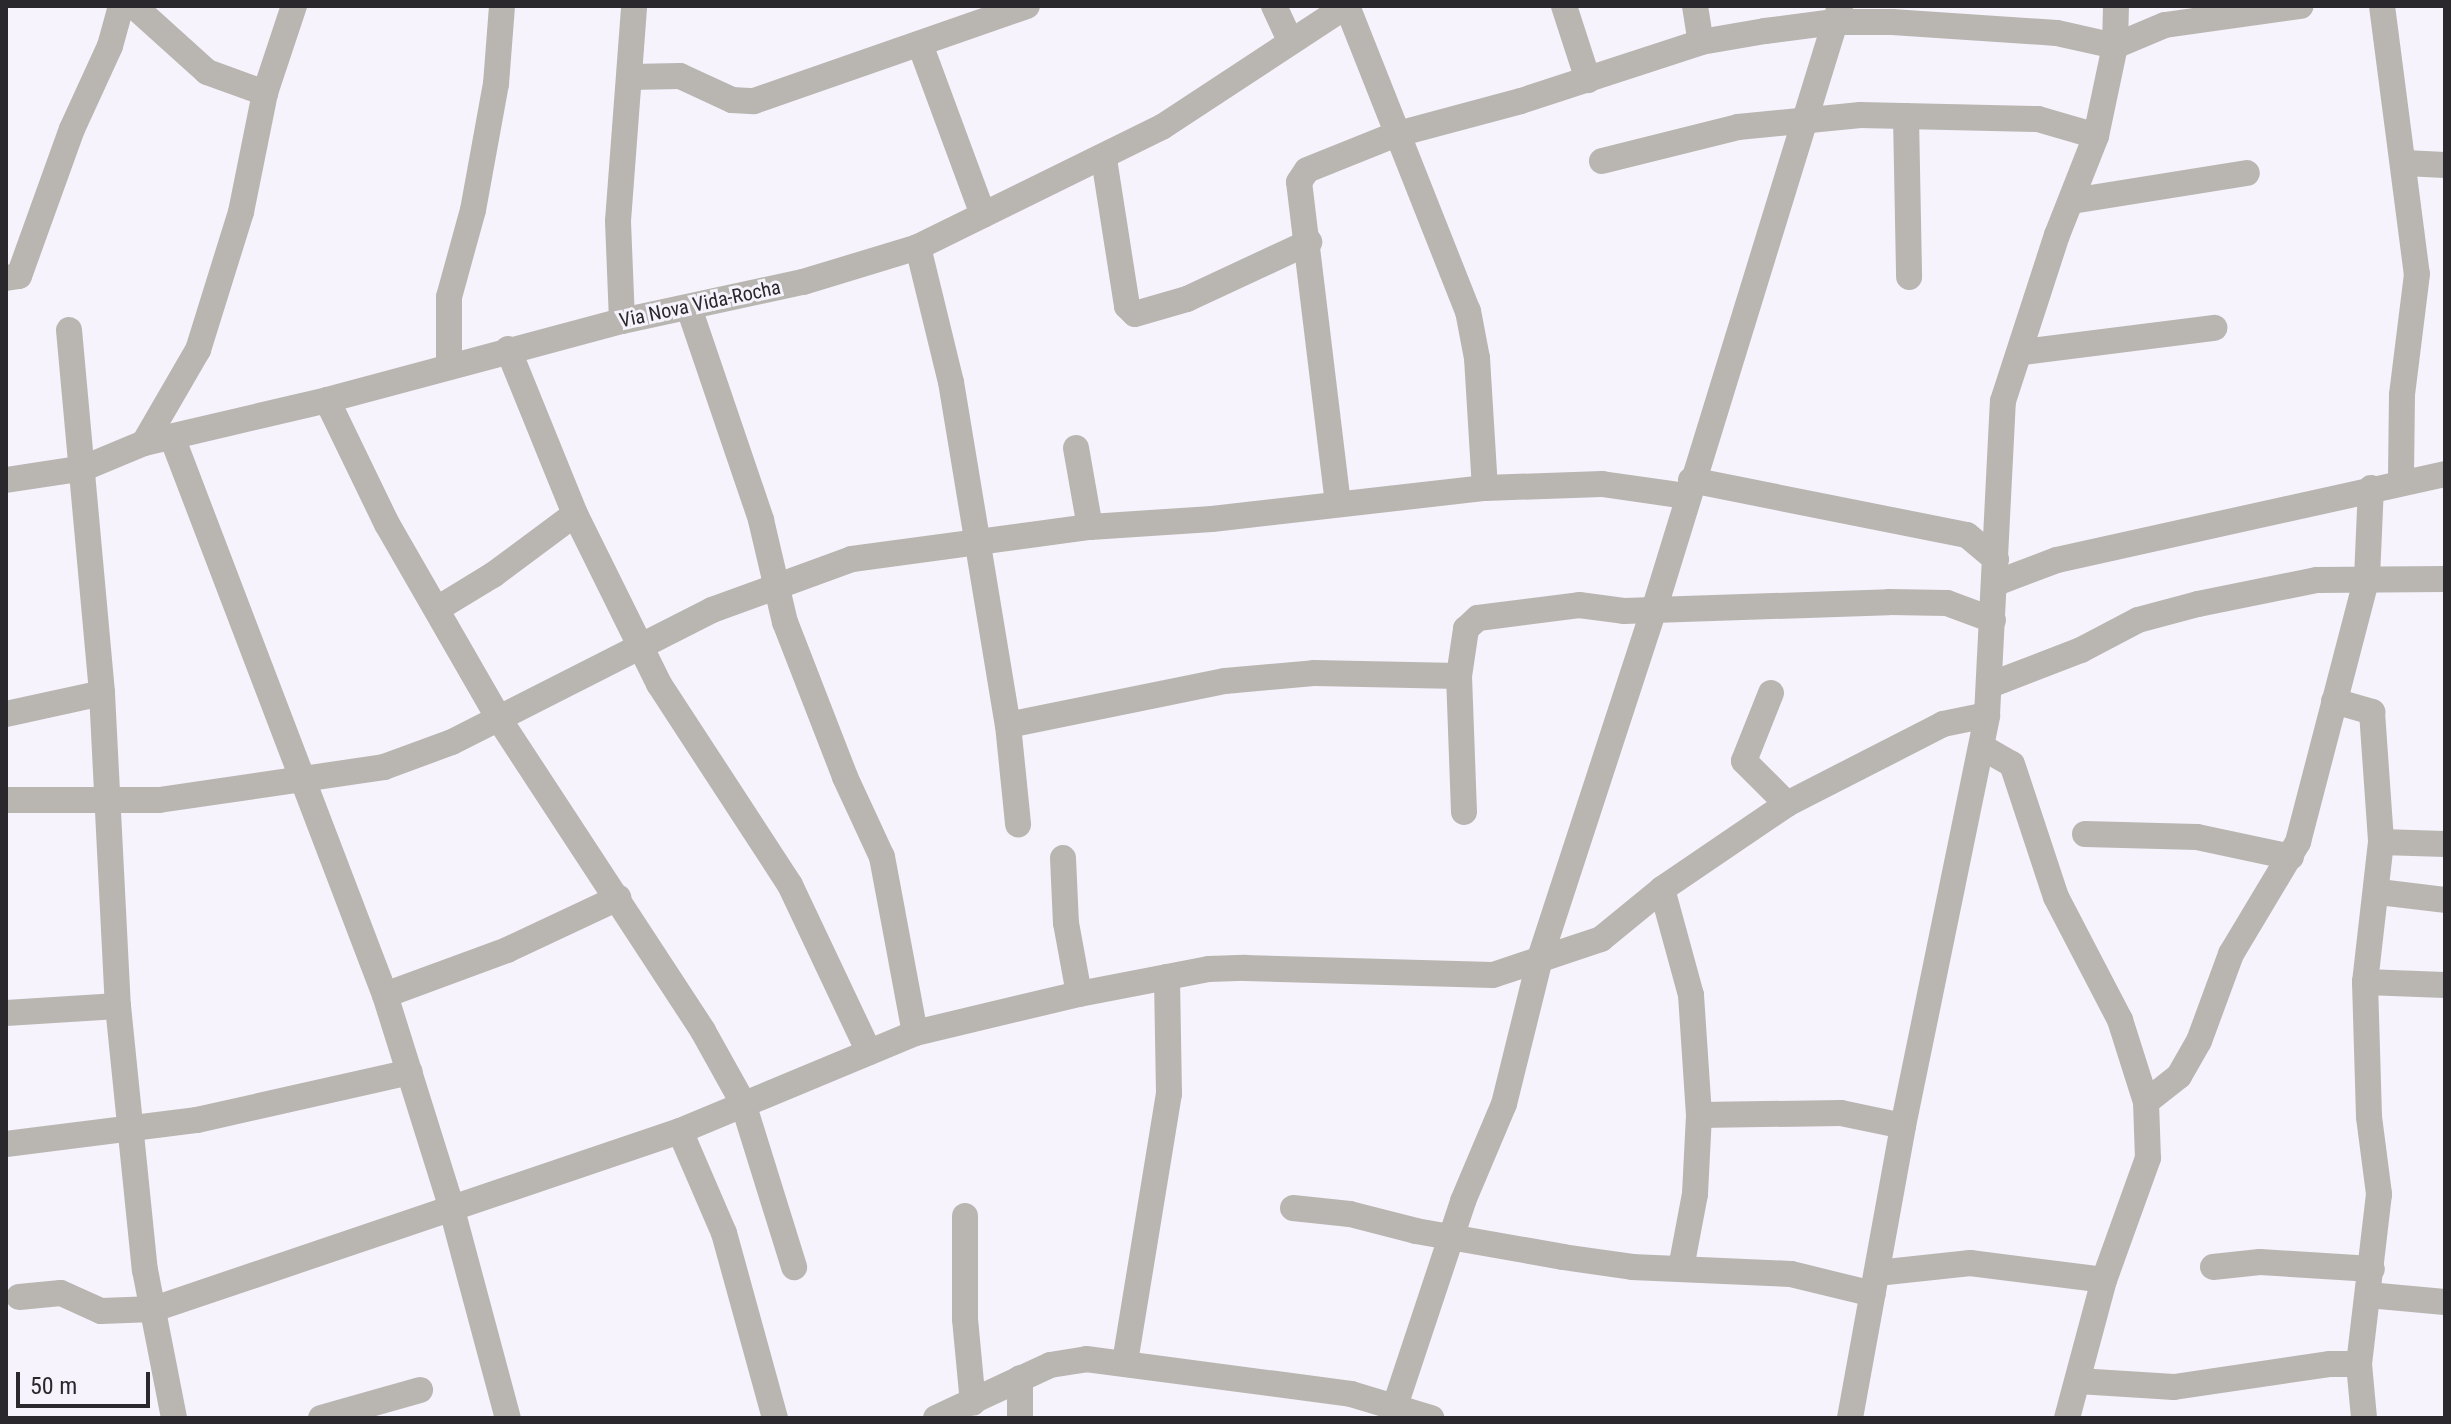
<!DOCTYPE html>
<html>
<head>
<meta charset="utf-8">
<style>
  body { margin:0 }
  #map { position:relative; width:2451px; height:1424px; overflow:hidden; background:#f7f3fd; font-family:"Roboto Condensed",sans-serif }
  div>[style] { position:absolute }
  .minor>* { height:26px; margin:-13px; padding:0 13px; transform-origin:13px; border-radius:13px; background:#b9b6b2 }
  span { translate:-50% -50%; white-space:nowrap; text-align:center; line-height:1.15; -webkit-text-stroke:6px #f7f3fd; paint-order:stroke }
  .street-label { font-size:20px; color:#2a282c }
  .frame { position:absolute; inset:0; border:8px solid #2a282c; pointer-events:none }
  .scale { position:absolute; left:16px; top:1372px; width:134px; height:36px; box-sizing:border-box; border:4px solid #2a282c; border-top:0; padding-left:10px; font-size:24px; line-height:28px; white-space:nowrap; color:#2a282c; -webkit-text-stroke:6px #f7f3fd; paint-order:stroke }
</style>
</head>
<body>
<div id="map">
  <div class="minor">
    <i style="left:134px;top:6px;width:98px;rotate:42.1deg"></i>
    <i style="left:207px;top:72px;width:62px;rotate:19.9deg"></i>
    <i style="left:1274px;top:6px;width:38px;rotate:65deg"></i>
    <i style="left:1347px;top:6px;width:328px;rotate:68.4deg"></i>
    <i style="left:1468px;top:311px;width:48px;rotate:79.2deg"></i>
    <i style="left:1477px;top:358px;width:130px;rotate:86.5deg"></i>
    <i style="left:1564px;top:6px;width:78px;rotate:72deg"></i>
    <i style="left:1695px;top:6px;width:36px;rotate:81deg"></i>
    <i style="left:2382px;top:6px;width:270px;rotate:82.6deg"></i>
    <i style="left:2417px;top:274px;width:122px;rotate:97.1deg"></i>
    <i style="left:2402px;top:395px;width:86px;rotate:90.7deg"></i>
    <i style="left:921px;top:47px;width:179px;rotate:69.7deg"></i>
    <i style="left:630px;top:77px;width:50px;rotate:-1.1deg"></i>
    <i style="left:680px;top:76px;width:57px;rotate:24.8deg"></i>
    <i style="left:732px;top:100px;width:22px;rotate:3deg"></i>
    <i style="left:754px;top:101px;width:289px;rotate:-19.2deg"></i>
    <i style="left:1906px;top:116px;width:161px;rotate:88.9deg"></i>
    <i style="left:1104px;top:159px;width:149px;rotate:81.1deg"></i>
    <i style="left:1127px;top:306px;width:11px;rotate:45deg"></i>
    <i style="left:1135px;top:314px;width:54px;rotate:-16.1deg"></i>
    <i style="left:1187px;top:299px;width:135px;rotate:-25deg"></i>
    <i style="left:1602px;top:161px;width:140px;rotate:-14deg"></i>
    <i style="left:1738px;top:127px;width:123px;rotate:-5.6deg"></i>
    <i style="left:1860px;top:115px;width:178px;rotate:1.3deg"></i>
    <i style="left:2038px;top:119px;width:60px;rotate:16.3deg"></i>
    <i style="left:2405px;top:163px;width:40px;rotate:2.9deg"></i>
    <i style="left:2072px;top:201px;width:177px;rotate:-9.1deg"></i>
    <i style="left:918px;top:247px;width:139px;rotate:76.3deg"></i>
    <i style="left:951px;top:382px;width:348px;rotate:80.6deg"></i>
    <i style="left:1008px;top:725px;width:100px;rotate:84.2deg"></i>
    <i style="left:6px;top:278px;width:13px;rotate:-9deg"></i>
    <i style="left:19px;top:276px;width:156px;rotate:-70.2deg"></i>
    <i style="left:72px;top:129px;width:91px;rotate:-65.4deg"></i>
    <i style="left:110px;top:46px;width:41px;rotate:-74.6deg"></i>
    <i style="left:689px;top:308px;width:224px;rotate:71.2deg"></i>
    <i style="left:761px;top:520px;width:105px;rotate:76.8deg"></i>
    <i style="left:785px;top:622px;width:166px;rotate:68.8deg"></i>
    <i style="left:845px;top:777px;width:88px;rotate:65.2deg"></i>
    <i style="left:882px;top:857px;width:179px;rotate:79.4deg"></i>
    <i style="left:622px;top:321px;width:100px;rotate:-92.3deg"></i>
    <i style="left:618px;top:221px;width:216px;rotate:-85.7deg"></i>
    <i style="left:69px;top:330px;width:364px;rotate:84.8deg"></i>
    <i style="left:102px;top:693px;width:313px;rotate:87.1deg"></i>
    <i style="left:118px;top:1006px;width:265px;rotate:84.2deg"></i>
    <i style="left:145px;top:1270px;width:151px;rotate:78.9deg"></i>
    <i style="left:508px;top:349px;width:178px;rotate:67.9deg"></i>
    <i style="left:575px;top:514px;width:190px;rotate:63.7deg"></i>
    <i style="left:659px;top:684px;width:240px;rotate:56.9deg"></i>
    <i style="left:790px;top:885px;width:185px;rotate:64.7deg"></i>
    <i style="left:2023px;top:352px;width:193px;rotate:-7.2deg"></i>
    <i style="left:449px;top:366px;width:69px;rotate:-90deg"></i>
    <i style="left:449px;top:297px;width:90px;rotate:-74.6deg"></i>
    <i style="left:473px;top:210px;width:128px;rotate:-79.7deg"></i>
    <i style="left:496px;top:84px;width:78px;rotate:-85.6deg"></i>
    <i style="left:327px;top:400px;width:138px;rotate:64.2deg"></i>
    <i style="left:387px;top:524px;width:225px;rotate:60.1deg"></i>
    <i style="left:499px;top:719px;width:373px;rotate:56.8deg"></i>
    <i style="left:703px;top:1031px;width:82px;rotate:60.9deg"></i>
    <i style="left:743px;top:1103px;width:172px;rotate:72.7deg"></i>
    <i style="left:172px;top:437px;width:597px;rotate:69.11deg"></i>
    <i style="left:385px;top:995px;width:221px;rotate:72.6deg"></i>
    <i style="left:451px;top:1206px;width:220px;rotate:75deg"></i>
    <i style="left:144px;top:443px;width:108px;rotate:-59.9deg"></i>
    <i style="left:198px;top:350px;width:145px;rotate:-72.7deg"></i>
    <i style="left:241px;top:212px;width:121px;rotate:-78.6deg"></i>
    <i style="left:265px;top:93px;width:92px;rotate:-71.6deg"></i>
    <i style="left:1076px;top:448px;width:80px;rotate:80deg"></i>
    <i style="left:6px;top:480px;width:79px;rotate:-8.7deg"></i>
    <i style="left:84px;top:468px;width:65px;rotate:-22.6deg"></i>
    <i style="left:144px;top:443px;width:188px;rotate:-13.2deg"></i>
    <i style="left:327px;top:400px;width:305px;rotate:-15deg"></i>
    <i style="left:622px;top:321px;width:185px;rotate:-12.2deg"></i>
    <i style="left:803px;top:282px;width:120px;rotate:-16.9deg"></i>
    <i style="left:918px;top:247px;width:272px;rotate:-26.2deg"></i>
    <i style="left:1162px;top:127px;width:220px;rotate:-33.3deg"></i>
    <i style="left:1691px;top:480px;width:281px;rotate:11.3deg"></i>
    <i style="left:1967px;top:535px;width:38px;rotate:40deg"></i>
    <i style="left:1338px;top:504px;width:324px;rotate:-96.9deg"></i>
    <i style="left:1299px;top:182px;width:14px;rotate:-56deg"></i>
    <i style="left:1307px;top:170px;width:94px;rotate:-21.9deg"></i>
    <i style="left:1394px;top:135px;width:131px;rotate:-15deg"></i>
    <i style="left:1521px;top:101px;width:189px;rotate:-18.1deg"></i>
    <i style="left:1701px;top:42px;width:65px;rotate:-9.8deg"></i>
    <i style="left:1765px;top:31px;width:70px;rotate:-7.4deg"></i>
    <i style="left:1834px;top:22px;width:58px"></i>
    <i style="left:1892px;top:22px;width:165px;rotate:3.8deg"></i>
    <i style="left:2057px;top:33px;width:59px;rotate:12.6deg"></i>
    <i style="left:2115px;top:46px;width:54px;rotate:-22.8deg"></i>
    <i style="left:2165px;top:25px;width:137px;rotate:-8deg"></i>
    <i style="left:1996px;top:583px;width:65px;rotate:-20.7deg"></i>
    <i style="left:2057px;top:560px;width:397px;rotate:-12.5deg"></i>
    <i style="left:437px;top:609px;width:66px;rotate:-31.3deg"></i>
    <i style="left:493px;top:575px;width:102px;rotate:-36.6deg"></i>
    <i style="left:1990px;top:685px;width:97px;rotate:-21deg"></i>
    <i style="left:2081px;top:650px;width:64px;rotate:-27.8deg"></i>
    <i style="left:2138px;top:620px;width:62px;rotate:-14.9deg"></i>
    <i style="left:2198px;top:604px;width:121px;rotate:-11.4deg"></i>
    <i style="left:2317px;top:580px;width:128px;rotate:-0.4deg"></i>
    <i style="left:1771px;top:693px;width:73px;rotate:111.7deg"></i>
    <i style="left:1744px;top:761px;width:61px;rotate:45deg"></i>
    <i style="left:2334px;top:701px;width:40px;rotate:16deg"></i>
    <i style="left:2372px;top:712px;width:130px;rotate:86deg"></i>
    <i style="left:2381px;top:842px;width:141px;rotate:96.5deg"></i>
    <i style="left:2365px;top:982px;width:135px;rotate:88.3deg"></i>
    <i style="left:2369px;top:1117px;width:78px;rotate:82.6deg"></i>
    <i style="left:2379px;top:1194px;width:171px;rotate:96.7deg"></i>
    <i style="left:2359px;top:1364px;width:54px;rotate:84.7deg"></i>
    <i style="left:6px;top:714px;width:98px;rotate:-12.3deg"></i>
    <i style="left:1008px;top:725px;width:221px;rotate:-11.5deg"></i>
    <i style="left:1225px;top:681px;width:89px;rotate:-5.1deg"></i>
    <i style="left:1314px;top:673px;width:145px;rotate:1.2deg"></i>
    <i style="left:1982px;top:747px;width:34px;rotate:30deg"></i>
    <i style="left:2012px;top:764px;width:140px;rotate:71.7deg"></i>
    <i style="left:2056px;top:897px;width:139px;rotate:62.5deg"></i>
    <i style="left:2120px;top:1020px;width:86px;rotate:72.4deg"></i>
    <i style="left:2146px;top:1102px;width:56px;rotate:88deg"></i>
    <i style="left:2148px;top:1158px;width:130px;rotate:109.8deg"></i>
    <i style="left:2104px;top:1280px;width:143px;rotate:105deg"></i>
    <i style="left:6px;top:800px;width:153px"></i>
    <i style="left:159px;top:800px;width:227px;rotate:-8.3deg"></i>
    <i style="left:384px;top:767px;width:72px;rotate:-20.2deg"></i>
    <i style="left:452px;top:742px;width:292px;rotate:-26.9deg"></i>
    <i style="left:712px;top:610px;width:149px;rotate:-20deg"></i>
    <i style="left:852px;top:559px;width:240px;rotate:-7.7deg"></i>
    <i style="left:1090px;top:527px;width:122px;rotate:-3.8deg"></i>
    <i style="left:1212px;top:519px;width:275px;rotate:-6.5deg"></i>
    <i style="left:1485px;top:488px;width:117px;rotate:-2deg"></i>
    <i style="left:1602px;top:484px;width:84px;rotate:8.2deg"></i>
    <i style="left:1464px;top:812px;width:136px;rotate:-92.1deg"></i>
    <i style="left:1459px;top:676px;width:48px;rotate:-81.5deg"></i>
    <i style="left:1466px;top:629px;width:16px;rotate:-43deg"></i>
    <i style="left:1478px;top:618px;width:102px;rotate:-7.3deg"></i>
    <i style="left:1579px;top:605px;width:45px;rotate:7.6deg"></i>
    <i style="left:1624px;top:611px;width:265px;rotate:-1.9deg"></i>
    <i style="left:1889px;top:602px;width:58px;rotate:1deg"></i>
    <i style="left:1947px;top:603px;width:49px;rotate:20.3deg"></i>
    <i style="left:2085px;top:834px;width:112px;rotate:1.5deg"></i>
    <i style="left:2197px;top:837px;width:96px;rotate:12deg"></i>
    <i style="left:2381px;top:842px;width:64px;rotate:1.8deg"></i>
    <i style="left:1063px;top:858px;width:65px;rotate:87.4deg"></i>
    <i style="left:1066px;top:923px;width:72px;rotate:79.6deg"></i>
    <i style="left:1662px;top:889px;width:110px;rotate:74.7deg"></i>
    <i style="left:1691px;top:995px;width:120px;rotate:86.2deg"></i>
    <i style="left:1699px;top:1115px;width:79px;rotate:92.9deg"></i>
    <i style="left:1695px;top:1194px;width:75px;rotate:100.7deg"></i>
    <i style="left:2379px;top:892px;width:66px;rotate:6.9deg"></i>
    <i style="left:2365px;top:982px;width:80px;rotate:2.1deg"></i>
    <i style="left:385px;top:995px;width:130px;rotate:-20.2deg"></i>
    <i style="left:507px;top:950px;width:123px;rotate:-25.1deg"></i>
    <i style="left:6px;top:1013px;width:112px;rotate:-3.6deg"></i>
    <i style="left:2146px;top:1102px;width:42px;rotate:-38.2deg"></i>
    <i style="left:2179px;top:1076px;width:40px;rotate:-60.3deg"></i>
    <i style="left:2199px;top:1041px;width:93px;rotate:-69.8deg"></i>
    <i style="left:2231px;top:954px;width:131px;rotate:-59.1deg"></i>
    <i style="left:2298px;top:842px;width:273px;rotate:-75.4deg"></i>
    <i style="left:2367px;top:578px;width:90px;rotate:-87.5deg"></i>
    <i style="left:1699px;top:1115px;width:142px;rotate:-0.8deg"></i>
    <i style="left:1841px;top:1113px;width:63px;rotate:11.8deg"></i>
    <i style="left:680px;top:1131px;width:111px;rotate:66.7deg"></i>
    <i style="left:724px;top:1233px;width:192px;rotate:74.6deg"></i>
    <i style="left:6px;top:1144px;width:193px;rotate:-7.2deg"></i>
    <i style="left:197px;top:1120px;width:218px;rotate:-12.7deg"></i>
    <i style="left:1293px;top:1208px;width:57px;rotate:6deg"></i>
    <i style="left:1350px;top:1214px;width:68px;rotate:14.4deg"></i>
    <i style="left:1416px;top:1231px;width:149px;rotate:10deg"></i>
    <i style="left:1563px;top:1257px;width:70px;rotate:8.2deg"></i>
    <i style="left:1632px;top:1267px;width:159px;rotate:2.5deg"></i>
    <i style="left:1791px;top:1274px;width:84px;rotate:13.7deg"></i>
    <i style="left:965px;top:1216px;width:103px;rotate:90deg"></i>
    <i style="left:965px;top:1319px;width:84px;rotate:84.6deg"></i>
    <i style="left:2213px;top:1267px;width:47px;rotate:-6.1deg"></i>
    <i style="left:2260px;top:1262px;width:112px;rotate:3.6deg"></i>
    <i style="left:1877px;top:1273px;width:94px;rotate:-6.1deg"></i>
    <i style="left:1970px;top:1263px;width:135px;rotate:7.2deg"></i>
    <i style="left:2368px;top:1295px;width:77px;rotate:5.2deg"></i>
    <i style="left:19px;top:1297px;width:42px;rotate:-5.4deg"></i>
    <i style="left:61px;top:1293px;width:44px;rotate:24.2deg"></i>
    <i style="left:101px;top:1311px;width:53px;rotate:-2.2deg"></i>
    <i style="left:154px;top:1309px;width:555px;rotate:-18.7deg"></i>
    <i style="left:680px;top:1131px;width:255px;rotate:-22.6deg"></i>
    <i style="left:915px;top:1033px;width:169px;rotate:-13.4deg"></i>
    <i style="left:1079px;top:994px;width:132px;rotate:-10.9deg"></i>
    <i style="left:1209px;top:969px;width:36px;rotate:-2deg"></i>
    <i style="left:1245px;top:968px;width:248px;rotate:1.6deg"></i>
    <i style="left:1493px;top:975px;width:114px;rotate:-18.4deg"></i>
    <i style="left:1601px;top:939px;width:79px;rotate:-39.3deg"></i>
    <i style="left:1662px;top:889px;width:151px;rotate:-34.2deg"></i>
    <i style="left:1787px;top:804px;width:175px;rotate:-27.1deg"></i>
    <i style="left:1943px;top:724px;width:45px;rotate:-11.6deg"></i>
    <i style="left:1125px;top:1362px;width:272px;rotate:-80.7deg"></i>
    <i style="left:1169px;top:1094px;width:117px;rotate:-91deg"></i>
    <i style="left:1020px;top:1378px;width:40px;rotate:90deg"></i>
    <i style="left:2078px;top:1381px;width:96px;rotate:3.6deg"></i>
    <i style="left:2174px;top:1387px;width:158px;rotate:-8.4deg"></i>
    <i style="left:2330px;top:1364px;width:29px"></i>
    <i style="left:321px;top:1418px;width:103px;rotate:-15.8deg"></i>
    <i style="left:936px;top:1418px;width:126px;rotate:-24.9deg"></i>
    <i style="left:1050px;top:1365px;width:36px;rotate:-9deg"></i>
    <i style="left:1086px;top:1359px;width:267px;rotate:7.5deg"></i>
    <i style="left:1351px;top:1394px;width:84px;rotate:16.7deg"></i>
    <i style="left:1391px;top:1418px;width:229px;rotate:-71.6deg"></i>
    <i style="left:1463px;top:1201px;width:105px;rotate:-67.1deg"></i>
    <i style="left:1504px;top:1104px;width:150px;rotate:-76.1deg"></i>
    <i style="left:1540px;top:958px;width:366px;rotate:-71.9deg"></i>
    <i style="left:1654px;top:610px;width:632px;rotate:-72.88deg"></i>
    <i style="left:1850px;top:1418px;width:297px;rotate:-79.7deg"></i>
    <i style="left:1903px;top:1126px;width:419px;rotate:-78.4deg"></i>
    <i style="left:1987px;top:715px;width:314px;rotate:-87.1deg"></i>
    <i style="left:2003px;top:401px;width:175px;rotate:-72deg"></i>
    <i style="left:2057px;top:235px;width:106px;rotate:-68.5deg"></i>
    <i style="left:2096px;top:136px;width:92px;rotate:-78.1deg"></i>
    <i style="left:2115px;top:46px;width:40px;rotate:-88.6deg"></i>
  </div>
  <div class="street-label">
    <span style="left:700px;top:304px;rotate:-12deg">Via Nova Vida-Rocha</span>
  </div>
  <div class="frame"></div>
  <div class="scale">50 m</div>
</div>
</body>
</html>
